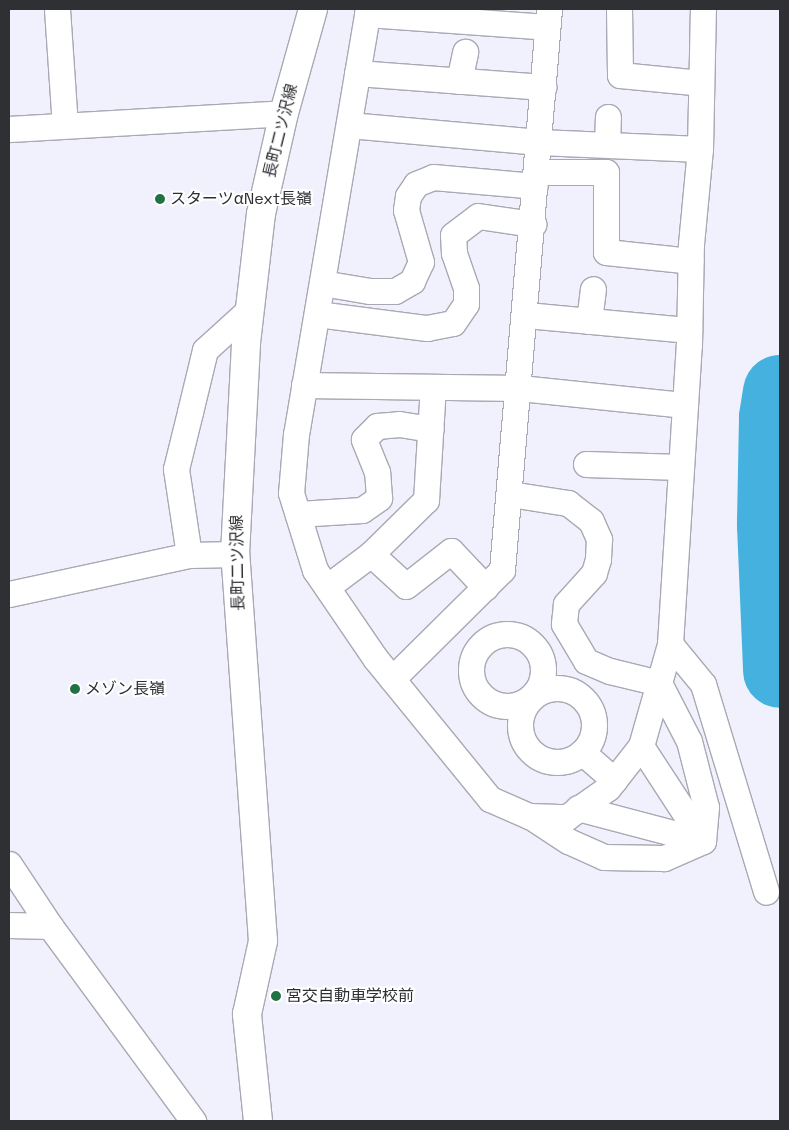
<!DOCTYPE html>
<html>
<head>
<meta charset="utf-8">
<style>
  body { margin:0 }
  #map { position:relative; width:789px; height:1130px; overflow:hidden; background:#f0f1fc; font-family:"Space Grotesk","Noto Sans JP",sans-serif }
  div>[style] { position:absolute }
  .river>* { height:74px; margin:-37px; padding:0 37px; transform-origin:37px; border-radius:37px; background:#44b1de }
  .roads { filter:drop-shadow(1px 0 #a8a9b3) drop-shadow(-1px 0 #a8a9b3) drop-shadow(0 1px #a8a9b3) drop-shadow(0 -1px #a8a9b3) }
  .service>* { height:25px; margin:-12.5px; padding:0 12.5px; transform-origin:12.5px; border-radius:12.5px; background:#fff }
  .service>.ring { margin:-12.5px; padding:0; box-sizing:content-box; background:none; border:25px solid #fff; border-radius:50% }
  .minor>* { height:28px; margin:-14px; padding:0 14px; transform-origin:14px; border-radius:14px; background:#fff }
  .tertiary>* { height:28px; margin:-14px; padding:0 14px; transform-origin:14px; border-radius:14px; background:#fff }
  .dots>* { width:14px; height:14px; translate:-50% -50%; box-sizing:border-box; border:2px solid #fff; border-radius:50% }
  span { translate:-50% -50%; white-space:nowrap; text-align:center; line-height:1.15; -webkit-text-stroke:4px #fff; paint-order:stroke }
  .street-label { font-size:16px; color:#2f3034 }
  .poi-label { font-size:16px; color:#2f3034 }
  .left { translate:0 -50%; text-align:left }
  .frame { position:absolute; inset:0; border:10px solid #2f3034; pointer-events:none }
</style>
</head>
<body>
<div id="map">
  <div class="river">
    <i style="left:780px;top:392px;width:26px;rotate:99deg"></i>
    <i style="left:776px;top:418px;width:107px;rotate:91.1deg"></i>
    <i style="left:774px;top:525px;width:146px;rotate:87.6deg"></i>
  </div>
  <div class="roads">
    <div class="service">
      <i style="left:57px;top:9px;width:116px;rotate:86.1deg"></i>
      <i style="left:368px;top:9px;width:431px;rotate:99.6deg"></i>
      <i style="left:296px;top:434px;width:59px;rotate:94.8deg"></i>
      <i style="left:291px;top:493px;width:81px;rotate:72.7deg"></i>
      <i style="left:315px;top:570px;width:107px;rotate:55.7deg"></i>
      <i style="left:375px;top:658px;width:182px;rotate:50.8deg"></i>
      <i style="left:490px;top:799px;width:43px;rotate:23.6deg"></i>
      <i style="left:529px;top:816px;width:38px;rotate:2deg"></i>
      <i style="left:567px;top:817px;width:50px;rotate:-35.3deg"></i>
      <i style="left:608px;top:788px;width:53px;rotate:-51.8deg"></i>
      <i style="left:641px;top:746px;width:106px;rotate:-74.1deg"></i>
      <i style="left:670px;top:644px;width:300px;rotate:-86.4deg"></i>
      <i style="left:689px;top:345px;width:101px;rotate:-88.9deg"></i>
      <i style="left:691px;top:244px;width:95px;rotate:-84.6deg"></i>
      <i style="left:700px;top:149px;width:140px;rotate:-88.8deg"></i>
      <i style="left:619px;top:9px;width:66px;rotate:89.1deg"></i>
      <i style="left:620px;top:75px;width:81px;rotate:5.6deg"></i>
      <i style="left:367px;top:14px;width:180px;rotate:4.1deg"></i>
      <i style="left:357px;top:73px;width:187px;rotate:4.3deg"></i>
      <i style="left:459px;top:81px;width:30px;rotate:-78deg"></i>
      <i style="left:349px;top:125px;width:191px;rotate:5.1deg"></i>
      <i style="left:539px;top:142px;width:161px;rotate:2.5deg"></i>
      <i style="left:9px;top:129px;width:275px;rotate:-3.3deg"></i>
      <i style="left:607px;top:144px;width:27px;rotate:-88deg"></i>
      <i style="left:537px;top:172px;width:69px"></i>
      <i style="left:606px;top:172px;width:80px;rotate:90deg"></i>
      <i style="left:606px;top:252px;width:85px;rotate:6deg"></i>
      <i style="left:322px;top:283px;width:49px;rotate:9.5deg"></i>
      <i style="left:370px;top:291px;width:25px"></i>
      <i style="left:395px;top:291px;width:20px;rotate:-30deg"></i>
      <i style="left:412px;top:281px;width:21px;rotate:-65deg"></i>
      <i style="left:421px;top:262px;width:54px;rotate:-106.1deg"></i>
      <i style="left:406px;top:210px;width:14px;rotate:-82deg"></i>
      <i style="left:408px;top:196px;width:14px;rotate:-56deg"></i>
      <i style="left:416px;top:184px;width:18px;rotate:-22deg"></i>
      <i style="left:433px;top:177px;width:102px;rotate:5deg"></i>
      <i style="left:317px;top:314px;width:111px;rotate:7.3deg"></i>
      <i style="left:427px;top:328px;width:26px;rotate:-11deg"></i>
      <i style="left:453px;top:323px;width:23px;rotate:-56deg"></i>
      <i style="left:466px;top:304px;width:16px;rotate:-90deg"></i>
      <i style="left:466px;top:288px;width:37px;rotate:-109deg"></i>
      <i style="left:454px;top:253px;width:18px;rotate:-93deg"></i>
      <i style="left:453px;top:235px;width:31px;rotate:-37deg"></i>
      <i style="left:478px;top:216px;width:56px;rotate:8.3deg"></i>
      <i style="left:526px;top:315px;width:164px;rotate:5.3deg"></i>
      <i style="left:589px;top:321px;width:32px;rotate:-83deg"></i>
      <i style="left:304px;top:385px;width:216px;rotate:0.8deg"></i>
      <i style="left:520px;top:388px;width:166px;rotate:5.9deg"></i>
      <i style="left:586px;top:464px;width:95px;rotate:1.8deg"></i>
      <i style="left:510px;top:494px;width:59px;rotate:8.8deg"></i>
      <i style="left:568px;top:503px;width:29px;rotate:38deg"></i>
      <i style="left:591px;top:521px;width:20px;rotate:66deg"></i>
      <i style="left:599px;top:539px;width:20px;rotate:93deg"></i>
      <i style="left:598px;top:559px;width:15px;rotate:106deg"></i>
      <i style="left:594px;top:573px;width:42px;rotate:132.1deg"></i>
      <i style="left:566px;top:604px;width:20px;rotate:96deg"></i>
      <i style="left:564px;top:624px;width:43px;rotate:59.3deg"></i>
      <i style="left:586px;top:661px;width:26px;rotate:23deg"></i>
      <i style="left:610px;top:671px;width:50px;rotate:13.8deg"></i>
      <i style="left:659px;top:683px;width:65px;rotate:62.7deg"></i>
      <i style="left:689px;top:741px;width:68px;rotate:75.6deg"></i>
      <i style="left:706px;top:807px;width:34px;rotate:95deg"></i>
      <i style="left:703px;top:841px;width:43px;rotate:156.4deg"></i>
      <i style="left:664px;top:858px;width:60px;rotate:-179deg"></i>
      <i style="left:604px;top:857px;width:39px;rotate:-156deg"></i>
      <i style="left:568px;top:841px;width:45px;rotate:-146.7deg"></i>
      <i style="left:298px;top:514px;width:64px;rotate:-3.6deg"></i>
      <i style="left:362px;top:510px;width:21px;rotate:-35deg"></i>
      <i style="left:379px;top:498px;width:26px;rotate:-94deg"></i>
      <i style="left:377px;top:472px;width:35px;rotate:-112deg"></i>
      <i style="left:364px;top:439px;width:18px;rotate:-45deg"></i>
      <i style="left:377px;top:426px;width:22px;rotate:-5deg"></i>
      <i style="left:399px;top:424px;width:32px;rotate:9deg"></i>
      <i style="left:371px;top:554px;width:47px;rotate:42.4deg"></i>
      <i style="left:406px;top:586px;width:57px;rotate:-37.9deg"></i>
      <i style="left:451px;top:551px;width:50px;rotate:46.6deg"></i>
      <i style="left:189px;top:555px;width:87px;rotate:-98.6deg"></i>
      <i style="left:176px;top:469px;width:59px;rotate:-76.2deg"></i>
      <i style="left:190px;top:412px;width:64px;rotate:-76.4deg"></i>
      <i style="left:205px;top:350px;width:61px;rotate:-42.3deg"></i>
      <i style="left:327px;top:587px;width:55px;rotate:-36.9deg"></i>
      <i style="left:371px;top:554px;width:77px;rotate:-44.5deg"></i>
      <i style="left:426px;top:500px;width:113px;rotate:-86.5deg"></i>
      <i style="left:9px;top:594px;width:184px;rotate:-12.2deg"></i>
      <i style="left:189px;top:555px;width:46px;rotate:-1.2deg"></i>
      <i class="ring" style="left:471px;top:634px;width:47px;height:47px"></i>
      <i style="left:670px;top:644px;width:52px;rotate:50.5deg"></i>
      <i style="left:703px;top:684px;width:217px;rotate:73.1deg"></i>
      <i style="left:392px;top:679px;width:155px;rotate:-44.7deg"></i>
      <i style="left:502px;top:570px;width:563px;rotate:-85.21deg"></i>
      <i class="ring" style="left:520px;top:688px;width:49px;height:49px"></i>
      <i style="left:641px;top:746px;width:113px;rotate:56.9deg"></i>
      <i style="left:582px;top:752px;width:43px;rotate:41.2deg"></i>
      <i style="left:578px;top:808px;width:129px;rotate:14.8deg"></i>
      <i style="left:9px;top:864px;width:74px;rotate:56.5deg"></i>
      <i style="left:50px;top:926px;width:242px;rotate:53.7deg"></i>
      <i style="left:9px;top:925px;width:41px;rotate:1.4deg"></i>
    </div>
    <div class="minor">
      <i style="left:258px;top:1121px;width:108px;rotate:-95.9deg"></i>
      <i style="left:247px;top:1014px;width:75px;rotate:-77.6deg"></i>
    </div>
    <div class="tertiary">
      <i style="left:263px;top:941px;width:388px;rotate:-94.1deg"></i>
      <i style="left:235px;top:554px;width:211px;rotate:-87deg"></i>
      <i style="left:246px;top:343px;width:130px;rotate:-83.4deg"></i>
      <i style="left:261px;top:214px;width:104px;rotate:-77.2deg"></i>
      <i style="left:284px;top:113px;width:108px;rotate:-74.4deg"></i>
    </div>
  </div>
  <div class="dots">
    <i style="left:160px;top:199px;background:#207244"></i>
    <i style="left:75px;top:689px;background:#207244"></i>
    <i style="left:276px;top:996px;background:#207244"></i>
  </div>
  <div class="street-label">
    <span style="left:281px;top:131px;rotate:-76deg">長町二ツ沢線</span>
    <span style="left:238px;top:563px;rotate:-91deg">長町二ツ沢線</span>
  </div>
  <div class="poi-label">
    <span class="left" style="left:170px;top:199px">スターツαNext長嶺</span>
    <span class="left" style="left:85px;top:689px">メゾン長嶺</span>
    <span class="left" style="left:286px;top:996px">宮交自動車学校前</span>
  </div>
  <div class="frame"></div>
</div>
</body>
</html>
